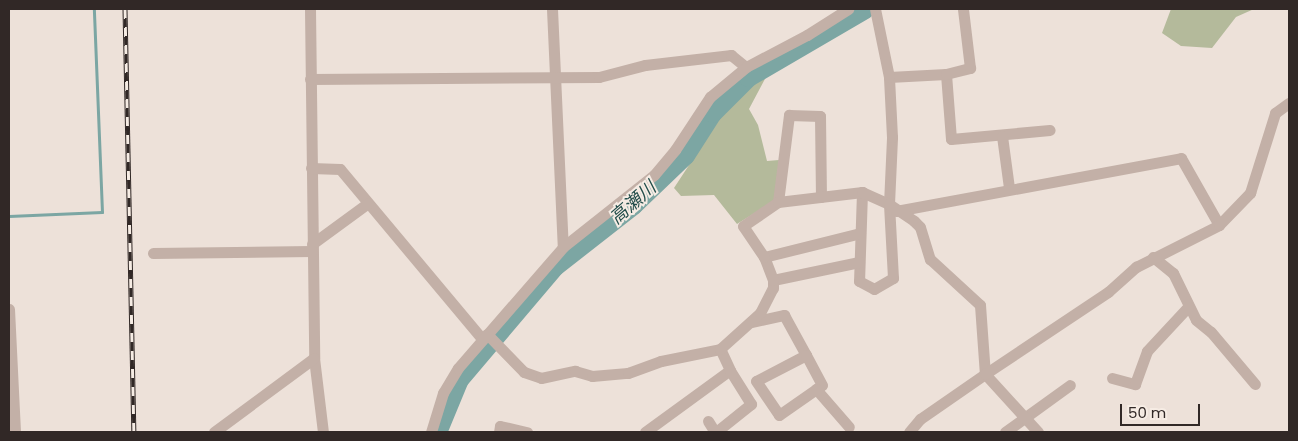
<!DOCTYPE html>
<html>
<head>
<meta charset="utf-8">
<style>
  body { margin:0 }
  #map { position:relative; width:1298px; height:441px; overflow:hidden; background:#ede1d9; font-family:Poppins,"Noto Sans JP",sans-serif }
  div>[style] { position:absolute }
  .green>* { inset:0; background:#b4ba9b }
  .stream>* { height:3px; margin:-1.5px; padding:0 1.5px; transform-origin:1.5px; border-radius:1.5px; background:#7ca6a3 }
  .river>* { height:19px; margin:-9.5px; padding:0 9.5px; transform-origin:9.5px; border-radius:9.5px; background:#7ca6a3 }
  .minor>* { height:11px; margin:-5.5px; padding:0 5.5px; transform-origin:5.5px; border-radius:5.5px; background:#c3b0a7 }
  .rail>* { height:5px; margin-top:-2.5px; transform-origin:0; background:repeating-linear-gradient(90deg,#f6ece4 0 9px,#312826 0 18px); box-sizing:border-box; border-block:1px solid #312826 }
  span { translate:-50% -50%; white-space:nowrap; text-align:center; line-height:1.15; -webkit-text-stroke:4px #f6ece4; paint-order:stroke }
  .water-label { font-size:18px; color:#224d4a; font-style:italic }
  .frame { position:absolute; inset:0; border:10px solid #312826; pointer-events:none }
  .scale { position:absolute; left:1120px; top:404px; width:80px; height:22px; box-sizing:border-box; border:2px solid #312826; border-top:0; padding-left:6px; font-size:15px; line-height:18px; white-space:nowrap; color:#312826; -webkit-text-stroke:4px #f6ece4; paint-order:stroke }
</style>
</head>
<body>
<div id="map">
  <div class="green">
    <i style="clip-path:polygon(1171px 9px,1254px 9px,1236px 17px,1212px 48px,1181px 46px,1162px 33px)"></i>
    <i style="clip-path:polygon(760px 71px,766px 77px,749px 109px,758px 125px,767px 161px,779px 160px,774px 201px,737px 224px,714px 195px,681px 196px,674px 188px,693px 159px,688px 155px,713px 113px)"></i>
  </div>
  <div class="stream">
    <i style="left:9px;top:216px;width:93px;rotate:-2.5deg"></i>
    <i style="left:102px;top:212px;width:203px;rotate:-92.3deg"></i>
  </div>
  <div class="river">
    <i style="left:437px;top:432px;width:57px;rotate:-67.5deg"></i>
    <i style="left:459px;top:379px;width:148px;rotate:-49.7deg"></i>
    <i style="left:555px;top:266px;width:99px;rotate:-38deg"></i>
    <i style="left:633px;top:205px;width:72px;rotate:-43.9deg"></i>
    <i style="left:685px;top:155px;width:50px;rotate:-57.3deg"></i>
    <i style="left:712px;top:113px;width:51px;rotate:-45deg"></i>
    <i style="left:748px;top:77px;width:135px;rotate:-30.2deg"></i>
  </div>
  <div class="minor">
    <i style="left:310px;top:9px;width:349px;rotate:89.3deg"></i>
    <i style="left:314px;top:358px;width:75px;rotate:83.1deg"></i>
    <i style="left:552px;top:9px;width:238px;rotate:87.4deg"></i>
    <i style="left:946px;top:74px;width:65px;rotate:85.6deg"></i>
    <i style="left:951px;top:139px;width:99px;rotate:-5.2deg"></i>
    <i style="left:889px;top:77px;width:57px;rotate:-3deg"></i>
    <i style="left:946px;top:74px;width:25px;rotate:-14deg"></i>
    <i style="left:970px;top:68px;width:59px;rotate:-96.8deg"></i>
    <i style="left:310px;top:79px;width:289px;rotate:-0.4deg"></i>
    <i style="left:599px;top:77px;width:48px;rotate:-14.6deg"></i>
    <i style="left:645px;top:65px;width:87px;rotate:-6.6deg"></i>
    <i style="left:731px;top:55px;width:19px;rotate:39deg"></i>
    <i style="left:1002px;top:136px;width:52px;rotate:82.3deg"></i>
    <i style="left:311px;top:168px;width:29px;rotate:2deg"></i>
    <i style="left:340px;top:169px;width:222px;rotate:50.1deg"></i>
    <i style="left:862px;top:192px;width:89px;rotate:91.9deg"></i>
    <i style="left:859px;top:281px;width:17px;rotate:28deg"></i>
    <i style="left:874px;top:289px;width:22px;rotate:-30deg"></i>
    <i style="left:893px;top:278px;width:74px;rotate:-93.1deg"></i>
    <i style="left:889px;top:204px;width:67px;rotate:-87.4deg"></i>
    <i style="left:892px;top:137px;width:60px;rotate:-92.9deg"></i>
    <i style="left:889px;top:77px;width:69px;rotate:-101.6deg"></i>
    <i style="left:778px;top:202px;width:88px;rotate:-82.8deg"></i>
    <i style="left:789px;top:115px;width:31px;rotate:2deg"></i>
    <i style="left:820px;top:116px;width:81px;rotate:89.3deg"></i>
    <i style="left:896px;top:211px;width:290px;rotate:-10.5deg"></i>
    <i style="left:1181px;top:158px;width:77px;rotate:60.4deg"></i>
    <i style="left:312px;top:244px;width:69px;rotate:-36.2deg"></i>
    <i style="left:153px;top:253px;width:159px;rotate:-0.7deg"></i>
    <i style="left:764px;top:257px;width:99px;rotate:-14deg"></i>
    <i style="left:1153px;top:257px;width:26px;rotate:39deg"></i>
    <i style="left:1173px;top:273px;width:52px;rotate:63.9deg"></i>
    <i style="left:1196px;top:320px;width:19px;rotate:39deg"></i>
    <i style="left:1211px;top:332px;width:68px;rotate:49.8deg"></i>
    <i style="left:773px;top:280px;width:88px;rotate:-11.8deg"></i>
    <i style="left:9px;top:309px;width:123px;rotate:87.2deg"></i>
    <i style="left:751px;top:322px;width:34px;rotate:-12deg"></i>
    <i style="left:784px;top:315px;width:46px;rotate:61.2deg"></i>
    <i style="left:806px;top:355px;width:56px;rotate:152.5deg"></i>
    <i style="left:756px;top:381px;width:41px;rotate:55.9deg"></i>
    <i style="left:779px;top:415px;width:52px;rotate:-34.9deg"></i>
    <i style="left:822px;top:385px;width:34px;rotate:-118deg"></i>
    <i style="left:487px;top:334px;width:53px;rotate:45.8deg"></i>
    <i style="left:524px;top:372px;width:18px;rotate:19deg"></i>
    <i style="left:541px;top:378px;width:35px;rotate:-12deg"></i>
    <i style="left:575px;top:371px;width:18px;rotate:16deg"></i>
    <i style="left:592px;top:376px;width:36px;rotate:-5deg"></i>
    <i style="left:628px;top:373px;width:35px;rotate:-20deg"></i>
    <i style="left:661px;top:361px;width:60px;rotate:-11.5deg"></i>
    <i style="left:1112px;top:378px;width:24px;rotate:15deg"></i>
    <i style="left:1135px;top:384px;width:35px;rotate:-70deg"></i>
    <i style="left:1147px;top:351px;width:60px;rotate:-47deg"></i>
    <i style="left:816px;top:389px;width:50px;rotate:49deg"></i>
    <i style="left:708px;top:421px;width:13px;rotate:58deg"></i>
    <i style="left:214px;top:432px;width:124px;rotate:-36.5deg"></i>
    <i style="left:431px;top:432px;width:41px;rotate:-72.9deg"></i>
    <i style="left:443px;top:393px;width:29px;rotate:-59deg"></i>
    <i style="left:458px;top:368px;width:160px;rotate:-49deg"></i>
    <i style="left:563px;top:247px;width:116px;rotate:-38.4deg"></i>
    <i style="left:654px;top:175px;width:33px;rotate:-50deg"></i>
    <i style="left:675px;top:150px;width:64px;rotate:-56.6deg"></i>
    <i style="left:710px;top:97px;width:47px;rotate:-39.8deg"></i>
    <i style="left:746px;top:67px;width:69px;rotate:-27.7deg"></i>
    <i style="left:807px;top:35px;width:49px;rotate:-32.4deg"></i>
    <i style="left:499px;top:432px;width:6px;rotate:-81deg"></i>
    <i style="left:500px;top:426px;width:28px;rotate:13deg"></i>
    <i style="left:645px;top:432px;width:105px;rotate:-36.1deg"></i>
    <i style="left:730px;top:370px;width:23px;rotate:-115deg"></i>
    <i style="left:720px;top:349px;width:54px;rotate:-42deg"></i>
    <i style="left:760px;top:313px;width:28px;rotate:-63deg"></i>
    <i style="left:773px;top:288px;width:8px;rotate:-90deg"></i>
    <i style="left:773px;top:280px;width:25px;rotate:-111deg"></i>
    <i style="left:764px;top:257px;width:37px;rotate:-124deg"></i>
    <i style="left:743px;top:226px;width:42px;rotate:-34.4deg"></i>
    <i style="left:778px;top:202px;width:85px;rotate:-6.8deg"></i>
    <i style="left:862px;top:192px;width:30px;rotate:24deg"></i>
    <i style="left:889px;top:204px;width:30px;rotate:34deg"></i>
    <i style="left:914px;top:221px;width:8px;rotate:45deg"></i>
    <i style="left:920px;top:227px;width:34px;rotate:73deg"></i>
    <i style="left:930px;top:259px;width:68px;rotate:42.6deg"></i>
    <i style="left:980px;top:305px;width:69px;rotate:85.9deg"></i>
    <i style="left:985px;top:374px;width:79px;rotate:145.3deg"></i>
    <i style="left:920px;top:419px;width:17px;rotate:130deg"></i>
    <i style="left:716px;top:432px;width:45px;rotate:-38.7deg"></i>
    <i style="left:751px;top:404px;width:40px;rotate:-122deg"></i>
    <i style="left:1005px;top:432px;width:80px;rotate:-35.9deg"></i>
    <i style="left:1038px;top:432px;width:79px;rotate:-132.4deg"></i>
    <i style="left:985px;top:374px;width:148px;rotate:-33.7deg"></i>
    <i style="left:1108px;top:292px;width:38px;rotate:-42deg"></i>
    <i style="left:1136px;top:267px;width:93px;rotate:-26.8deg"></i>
    <i style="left:1219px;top:225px;width:45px;rotate:-45.9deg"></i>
    <i style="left:1250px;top:193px;width:84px;rotate:-72.6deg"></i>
    <i style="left:1275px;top:113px;width:17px;rotate:-36deg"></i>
  </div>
  <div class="rail">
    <i style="left:125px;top:9px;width:423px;rotate:88.8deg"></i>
  </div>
  <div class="water-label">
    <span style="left:633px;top:203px;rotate:-41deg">高瀬川</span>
  </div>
  <div class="frame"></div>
  <div class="scale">50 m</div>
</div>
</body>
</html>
